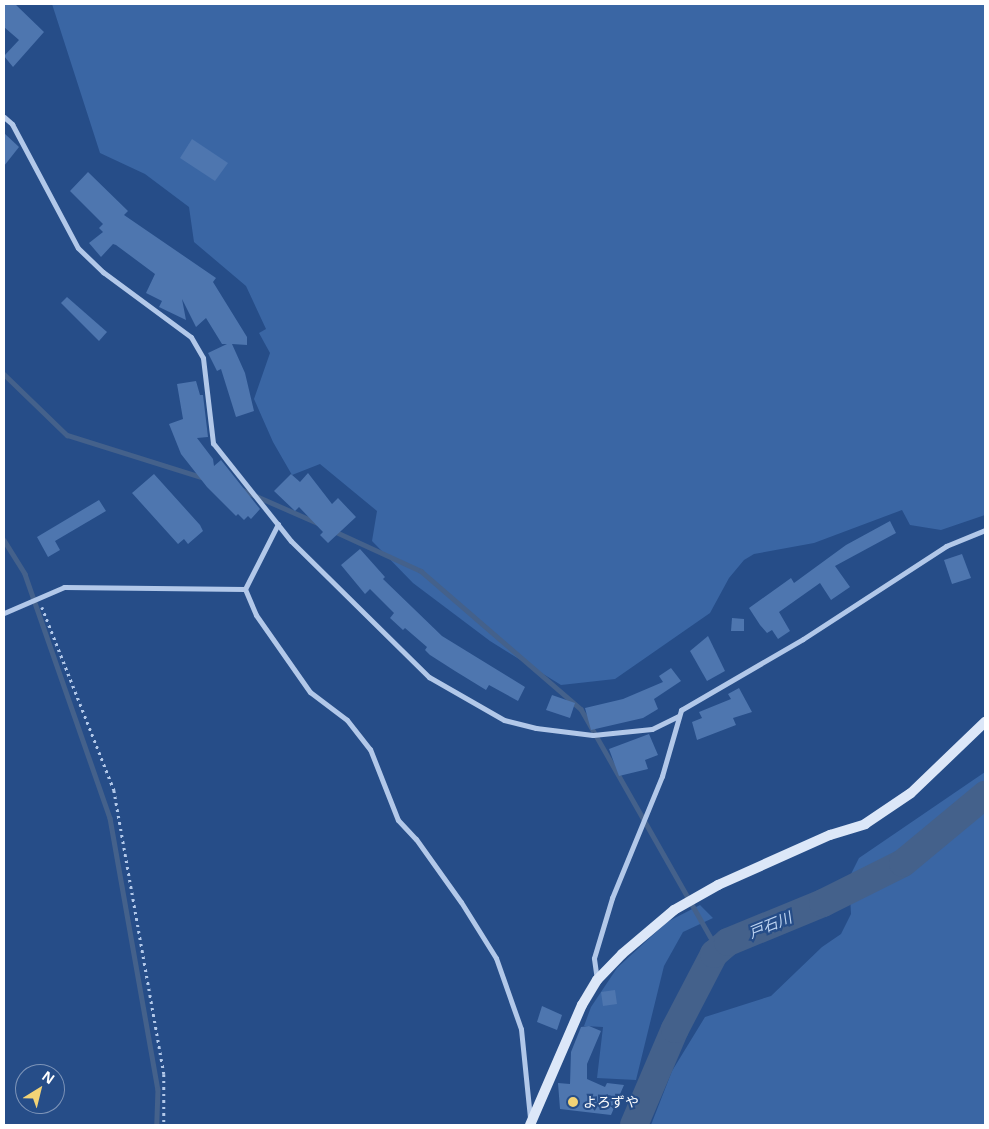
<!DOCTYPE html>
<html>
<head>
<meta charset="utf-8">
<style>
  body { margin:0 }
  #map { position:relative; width:989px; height:1129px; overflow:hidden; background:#264d88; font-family:"Noto Sans","Noto Sans JP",sans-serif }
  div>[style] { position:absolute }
  .green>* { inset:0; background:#3a66a4 }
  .stream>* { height:4.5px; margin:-2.25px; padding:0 2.25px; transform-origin:2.25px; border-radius:2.25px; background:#44618b }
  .river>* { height:28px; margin:-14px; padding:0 14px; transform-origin:14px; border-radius:14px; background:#44618b }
  .building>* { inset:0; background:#4e76af }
  .path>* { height:2.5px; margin-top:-1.25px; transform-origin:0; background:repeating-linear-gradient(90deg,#b2c8e9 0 2.5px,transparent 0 6.5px) }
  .street>* { height:5px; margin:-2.5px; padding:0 2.5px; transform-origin:2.5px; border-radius:2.5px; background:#b2c8e9 }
  .secondary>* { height:10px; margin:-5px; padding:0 5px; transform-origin:5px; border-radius:5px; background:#dce7f8 }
  .dots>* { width:14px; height:14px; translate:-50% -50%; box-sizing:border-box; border:2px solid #264d88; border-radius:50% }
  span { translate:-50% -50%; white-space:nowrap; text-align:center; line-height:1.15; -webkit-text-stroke:4.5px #264d88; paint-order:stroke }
  .poi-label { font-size:14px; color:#fff }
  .left { translate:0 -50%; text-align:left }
  .water-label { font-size:15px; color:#bdd3f0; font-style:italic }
  .frame { position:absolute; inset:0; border:5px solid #fff; pointer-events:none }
  .north { position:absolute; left:15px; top:1064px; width:50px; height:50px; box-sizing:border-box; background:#264d88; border:1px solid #7d94b8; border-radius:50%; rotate:36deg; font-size:14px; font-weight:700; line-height:20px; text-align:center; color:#fff }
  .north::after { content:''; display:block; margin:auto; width:18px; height:22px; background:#f2d376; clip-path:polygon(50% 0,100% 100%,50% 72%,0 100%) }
</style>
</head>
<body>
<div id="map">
  <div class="green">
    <i style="clip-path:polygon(52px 4px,985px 4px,985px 515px,941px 530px,910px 525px,902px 510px,814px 543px,754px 554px,744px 560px,729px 578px,710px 613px,615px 679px,561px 685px,490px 641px,413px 583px,372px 541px,377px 511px,320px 464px,292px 475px,273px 442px,254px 399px,270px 353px,259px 333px,266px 329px,246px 286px,194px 242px,189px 207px,145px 174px,100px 153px)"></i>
    <i style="clip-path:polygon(985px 772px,985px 1125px,651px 1125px,672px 1071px,705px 1017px,771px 996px,822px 947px,841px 934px,851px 914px,849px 878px,859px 858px)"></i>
    <i style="clip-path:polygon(700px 905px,713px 918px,683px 932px,664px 966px,636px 1080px,597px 1078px,603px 1027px,584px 1026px,591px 1007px,617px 968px,667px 922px)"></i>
  </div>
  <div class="stream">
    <i style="left:4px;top:374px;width:88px;rotate:44.1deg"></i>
    <i style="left:67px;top:435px;width:144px;rotate:17.4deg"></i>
    <i style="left:240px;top:489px;width:85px;rotate:23.6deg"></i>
    <i style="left:334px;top:531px;width:96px;rotate:24.7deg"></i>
    <i style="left:421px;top:571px;width:211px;rotate:40.8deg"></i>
    <i style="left:581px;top:709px;width:277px;rotate:60.4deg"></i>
    <i style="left:4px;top:540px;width:40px;rotate:58deg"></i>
    <i style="left:25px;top:574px;width:258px;rotate:70.8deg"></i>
    <i style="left:110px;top:818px;width:275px;rotate:80deg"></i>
    <i style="left:158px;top:1089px;width:36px;rotate:92deg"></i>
  </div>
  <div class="river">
    <i style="left:634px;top:1125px;width:104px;rotate:-66.9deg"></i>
    <i style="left:675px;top:1029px;width:85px;rotate:-62.5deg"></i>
    <i style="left:714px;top:954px;width:18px;rotate:-41deg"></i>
    <i style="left:728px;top:942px;width:103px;rotate:-22.3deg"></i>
    <i style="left:823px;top:903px;width:89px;rotate:-26.6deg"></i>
    <i style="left:903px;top:863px;width:107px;rotate:-39.7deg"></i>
  </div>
  <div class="building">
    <i style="clip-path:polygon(4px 4px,15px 4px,44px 32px,13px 67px,4px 56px,19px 40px,4px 27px)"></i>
    <i style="clip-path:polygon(4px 133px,19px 147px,4px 166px)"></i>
    <i style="clip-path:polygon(192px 139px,228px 163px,215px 181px,180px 158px)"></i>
    <i style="clip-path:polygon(88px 172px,128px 211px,124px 215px,216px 278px,213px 282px,247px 337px,247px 345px,232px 344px,245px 373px,254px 411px,236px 417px,221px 369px,217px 371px,208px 353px,227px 344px,222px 344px,206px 318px,196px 327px,182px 299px,186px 320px,159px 307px,162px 301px,146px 293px,155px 274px,116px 245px,113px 244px,101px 257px,89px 243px,103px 232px,99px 228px,103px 224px,70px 191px)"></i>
    <i style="clip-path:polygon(67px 297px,107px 332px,99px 341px,61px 303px)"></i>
    <i style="clip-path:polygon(196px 381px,200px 395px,203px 395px,208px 437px,197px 438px,213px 459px,214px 466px,221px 460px,260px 509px,251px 519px,248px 516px,244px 520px,238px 514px,236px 516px,207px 487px,181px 454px,169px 424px,183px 419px,177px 384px)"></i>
    <i style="clip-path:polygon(308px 473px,332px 504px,338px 498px,356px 517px,328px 543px,320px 535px,323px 532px,299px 507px,295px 511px,274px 491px,291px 474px,300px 482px)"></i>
    <i style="clip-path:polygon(154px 474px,200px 525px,203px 531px,188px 544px,184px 539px,178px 544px,132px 493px)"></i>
    <i style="clip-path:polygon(99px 500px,106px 511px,55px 541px,60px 550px,48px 557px,37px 537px)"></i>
    <i style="clip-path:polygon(890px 521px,896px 533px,835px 566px,850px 587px,831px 600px,820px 583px,779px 612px,790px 631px,778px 639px,772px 630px,767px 633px,760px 625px,749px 608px,791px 578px,794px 583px,846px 545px)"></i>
    <i style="clip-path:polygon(360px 549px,385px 577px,383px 579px,442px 636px,525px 687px,518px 701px,489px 685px,486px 690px,455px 671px,430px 655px,425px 650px,427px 647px,405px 628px,403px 630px,390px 618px,394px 613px,370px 589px,365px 594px,341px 565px)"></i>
    <i style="clip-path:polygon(962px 554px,971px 578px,952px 584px,944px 560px)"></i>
    <i style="clip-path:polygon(732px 618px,744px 619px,744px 631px,731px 631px)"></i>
    <i style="clip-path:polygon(708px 636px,725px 671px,707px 681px,690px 651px)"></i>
    <i style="clip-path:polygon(671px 668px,681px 681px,654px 699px,658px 709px,643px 718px,591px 730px,585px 708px,623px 699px,663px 682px,659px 676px)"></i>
    <i style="clip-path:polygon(739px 688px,752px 712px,733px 718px,736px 725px,697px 740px,692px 722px,702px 718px,699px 712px,731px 699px,728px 694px)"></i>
    <i style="clip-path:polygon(552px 695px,575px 703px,570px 718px,546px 710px)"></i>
    <i style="clip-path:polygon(649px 734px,658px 755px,645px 760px,648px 769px,619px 776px,609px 749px)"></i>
    <i style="clip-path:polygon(615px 990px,617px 1004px,603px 1006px,601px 992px)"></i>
    <i style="clip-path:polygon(542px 1006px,562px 1015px,557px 1030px,537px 1022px)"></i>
    <i style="clip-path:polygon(589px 1026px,601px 1031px,587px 1064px,587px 1079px,605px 1087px,607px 1083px,624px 1085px,611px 1115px,560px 1109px,558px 1083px,570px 1084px,571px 1052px,581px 1027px)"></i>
  </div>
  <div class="path">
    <i style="left:42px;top:607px;width:197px;rotate:68.5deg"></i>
    <i style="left:114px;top:790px;width:288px;rotate:80deg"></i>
    <i style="left:164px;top:1074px;width:51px;rotate:90deg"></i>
  </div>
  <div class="street">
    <i style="left:4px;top:117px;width:11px;rotate:41deg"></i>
    <i style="left:12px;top:124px;width:140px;rotate:62deg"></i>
    <i style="left:78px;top:248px;width:35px;rotate:44deg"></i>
    <i style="left:103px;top:272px;width:109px;rotate:36.5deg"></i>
    <i style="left:191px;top:337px;width:24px;rotate:60deg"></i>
    <i style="left:203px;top:358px;width:86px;rotate:83.3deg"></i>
    <i style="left:213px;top:443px;width:125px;rotate:51.5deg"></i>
    <i style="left:291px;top:541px;width:194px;rotate:44.6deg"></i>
    <i style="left:429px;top:677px;width:86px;rotate:29.8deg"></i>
    <i style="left:504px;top:720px;width:33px;rotate:14deg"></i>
    <i style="left:536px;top:728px;width:57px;rotate:7deg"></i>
    <i style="left:593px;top:735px;width:59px;rotate:-5.8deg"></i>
    <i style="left:652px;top:729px;width:30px;rotate:-26deg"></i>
    <i style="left:245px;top:589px;width:28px;rotate:67deg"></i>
    <i style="left:256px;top:615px;width:94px;rotate:55deg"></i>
    <i style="left:310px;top:692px;width:46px;rotate:37.1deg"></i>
    <i style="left:347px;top:720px;width:37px;rotate:52deg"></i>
    <i style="left:370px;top:749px;width:76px;rotate:68.5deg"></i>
    <i style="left:398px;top:820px;width:26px;rotate:47deg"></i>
    <i style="left:416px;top:839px;width:77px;rotate:54.5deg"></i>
    <i style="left:461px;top:902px;width:66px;rotate:58deg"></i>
    <i style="left:496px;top:958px;width:75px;rotate:70.6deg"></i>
    <i style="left:521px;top:1029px;width:89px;rotate:84.2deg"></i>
    <i style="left:245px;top:589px;width:73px;rotate:-63.1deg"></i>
    <i style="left:4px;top:613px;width:65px;rotate:-23.4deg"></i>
    <i style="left:64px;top:587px;width:181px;rotate:0.6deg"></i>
    <i style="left:597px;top:980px;width:22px;rotate:-98deg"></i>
    <i style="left:594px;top:958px;width:63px;rotate:-73.3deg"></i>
    <i style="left:612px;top:898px;width:132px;rotate:-67.7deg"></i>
    <i style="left:662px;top:776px;width:69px;rotate:-73.9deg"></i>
    <i style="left:681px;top:710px;width:141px;rotate:-30.2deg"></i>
    <i style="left:803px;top:639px;width:171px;rotate:-33deg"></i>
    <i style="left:946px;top:546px;width:42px;rotate:-22.3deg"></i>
  </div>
  <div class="secondary">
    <i style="left:530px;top:1125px;width:131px;rotate:-66.6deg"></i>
    <i style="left:582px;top:1005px;width:29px;rotate:-59deg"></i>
    <i style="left:597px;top:980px;width:36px;rotate:-46deg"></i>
    <i style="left:622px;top:954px;width:68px;rotate:-40.2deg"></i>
    <i style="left:674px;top:910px;width:51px;rotate:-29.6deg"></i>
    <i style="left:718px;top:885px;width:123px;rotate:-24.1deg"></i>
    <i style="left:830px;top:835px;width:37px;rotate:-17deg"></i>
    <i style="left:865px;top:824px;width:55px;rotate:-34deg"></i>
    <i style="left:911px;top:793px;width:103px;rotate:-43.8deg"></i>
  </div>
  <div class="dots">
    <i style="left:573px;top:1102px;background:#f2d376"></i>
  </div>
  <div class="poi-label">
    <span class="left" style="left:583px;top:1102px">よろずや</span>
  </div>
  <div class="water-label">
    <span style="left:770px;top:925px;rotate:-22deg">戸石川</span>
  </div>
  <div class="frame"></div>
  <div class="north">N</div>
</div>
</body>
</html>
